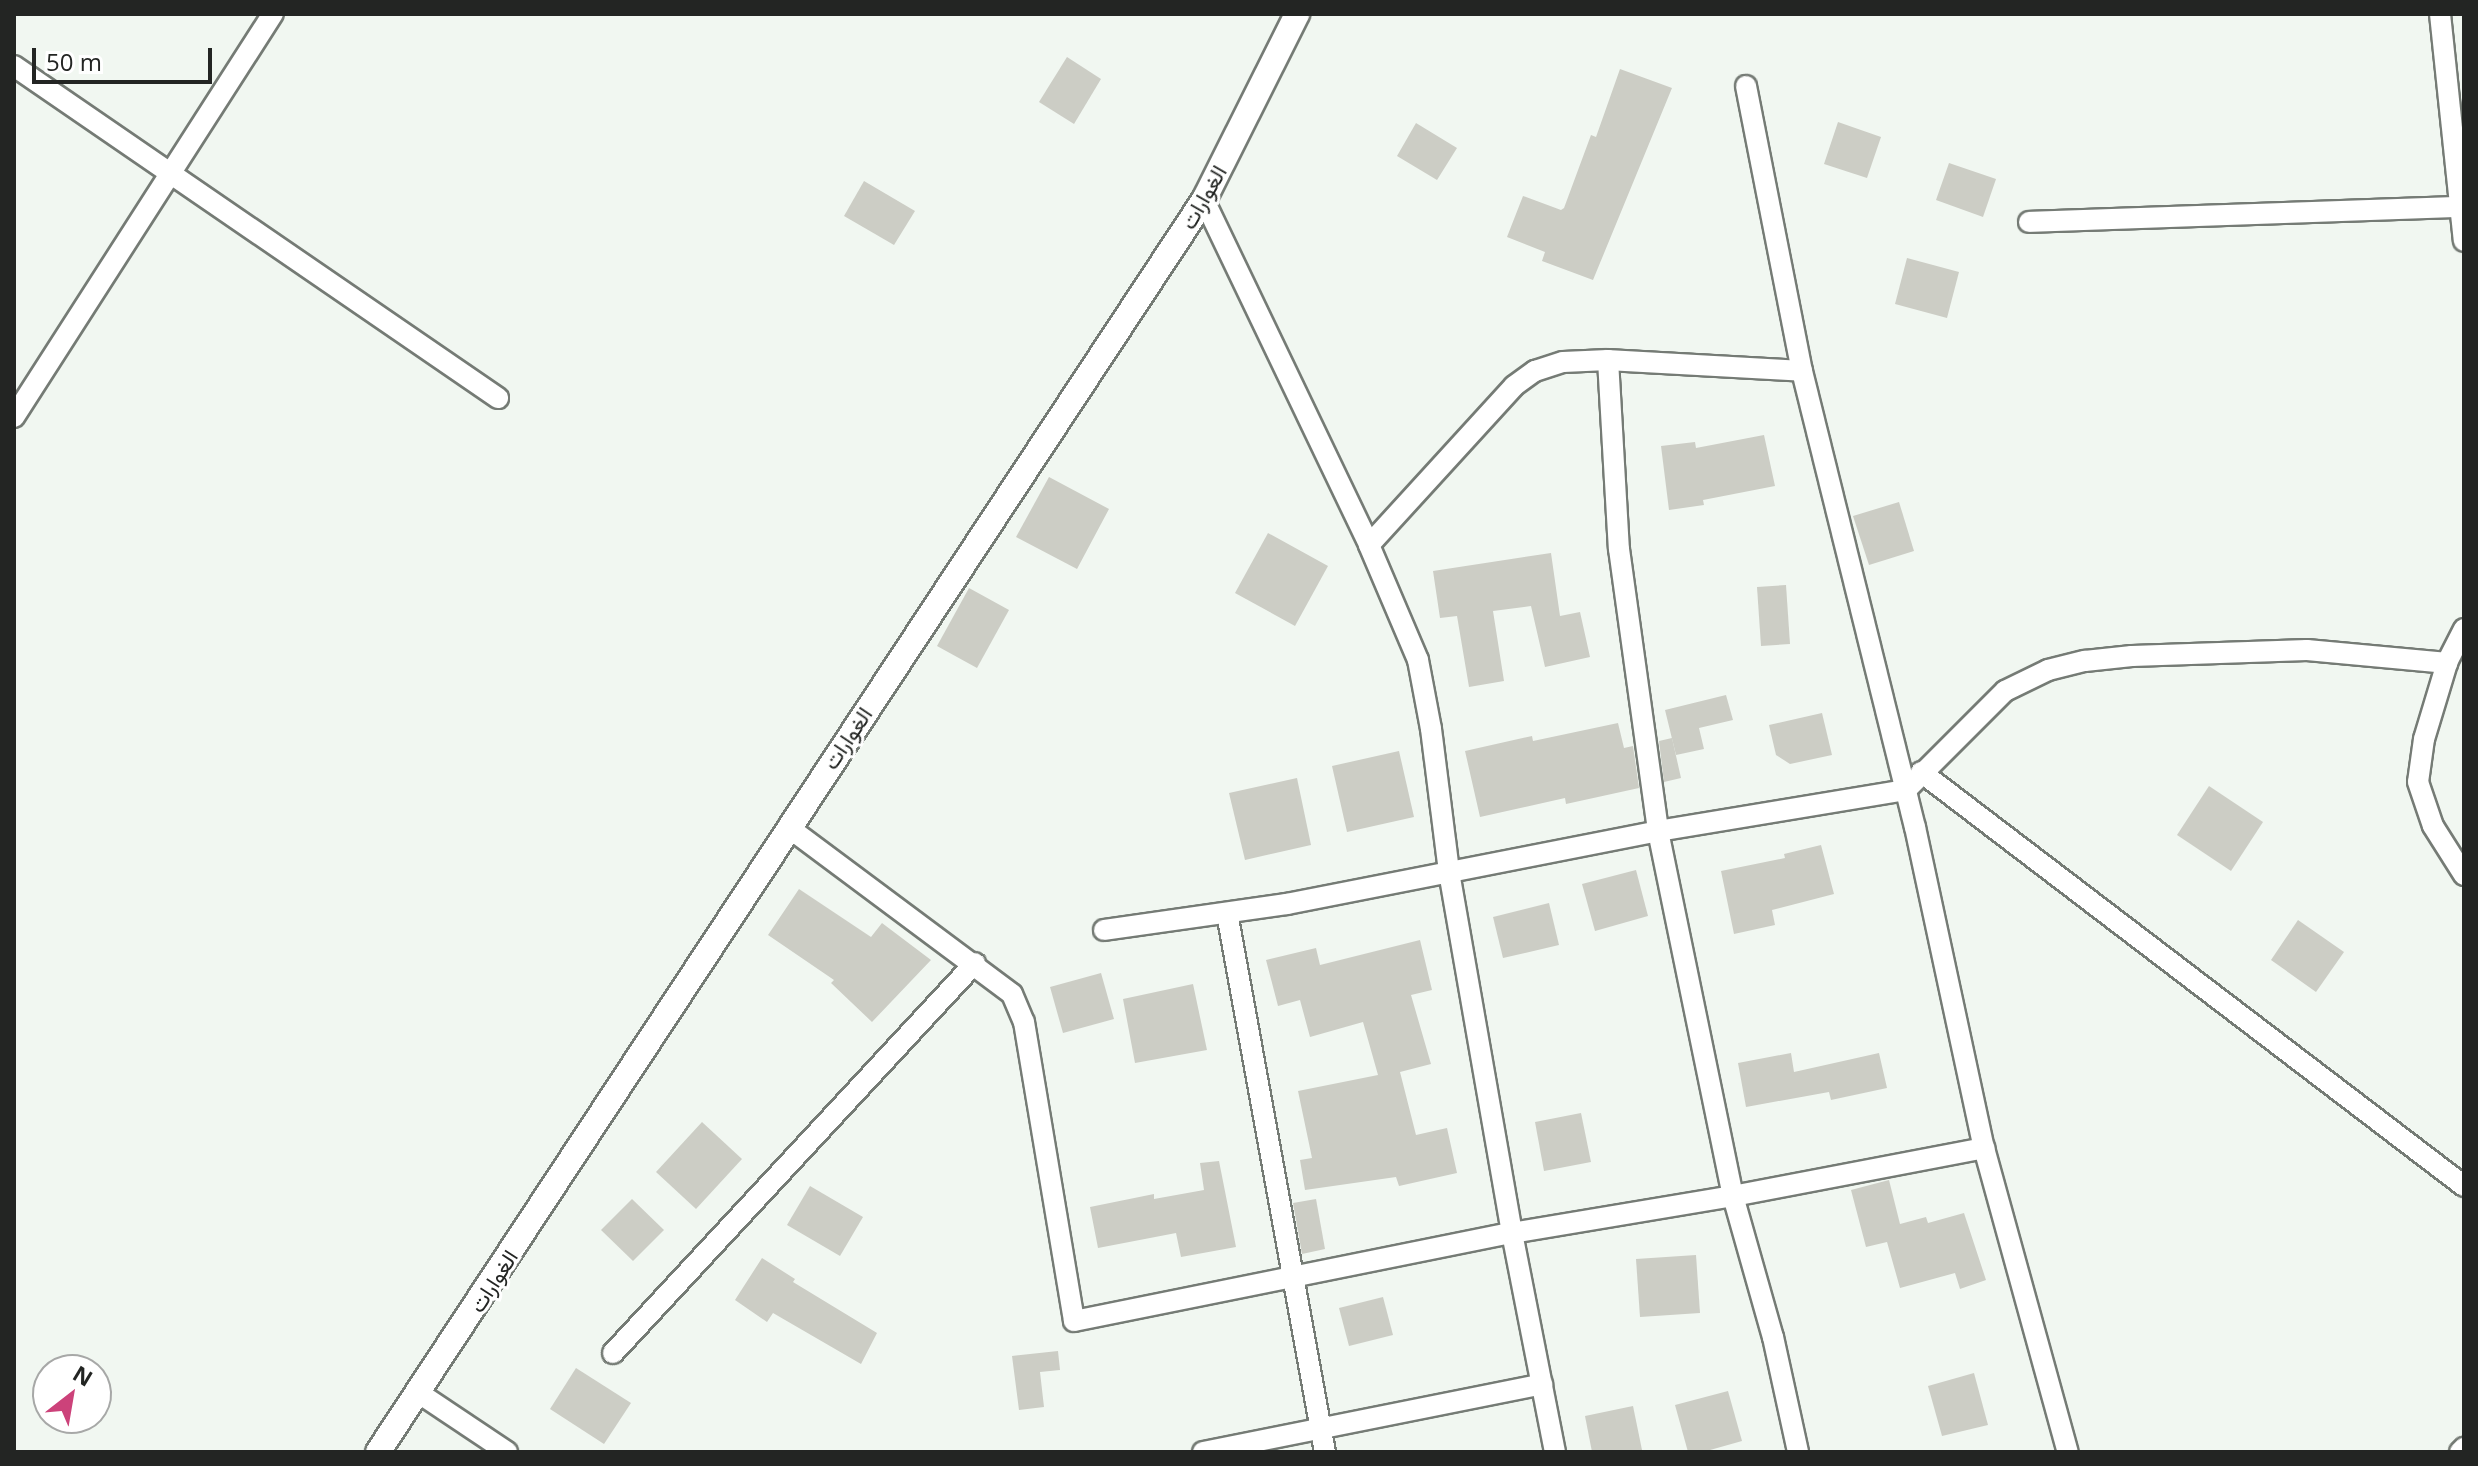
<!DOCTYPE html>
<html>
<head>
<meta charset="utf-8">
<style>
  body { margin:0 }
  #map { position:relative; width:2478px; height:1466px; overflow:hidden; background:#f1f7f1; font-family:"Open Sans",Vazirmatn,sans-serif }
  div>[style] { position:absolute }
  .building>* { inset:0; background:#cccdc5 }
  .roads { filter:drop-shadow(2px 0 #757b75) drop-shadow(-2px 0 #757b75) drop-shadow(0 2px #757b75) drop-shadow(0 -2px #757b75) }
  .minor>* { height:20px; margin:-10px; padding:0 10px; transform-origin:10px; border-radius:10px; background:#fff }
  .tertiary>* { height:24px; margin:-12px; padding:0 12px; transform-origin:12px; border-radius:12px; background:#fff }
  span { translate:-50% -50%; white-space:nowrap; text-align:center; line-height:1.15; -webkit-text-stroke:6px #fff; paint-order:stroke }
  .street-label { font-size:22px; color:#232523 }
  .frame { position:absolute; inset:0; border:16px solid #232523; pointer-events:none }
  .north { position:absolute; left:32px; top:1354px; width:80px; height:80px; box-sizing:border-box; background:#fff; border:2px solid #a7a8a7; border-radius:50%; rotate:31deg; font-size:22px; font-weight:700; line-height:32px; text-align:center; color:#232523 }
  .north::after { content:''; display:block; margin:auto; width:28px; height:36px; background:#cc427a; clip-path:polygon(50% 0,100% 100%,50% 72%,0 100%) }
  .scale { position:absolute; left:32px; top:48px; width:180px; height:36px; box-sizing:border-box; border:4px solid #232523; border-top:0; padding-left:10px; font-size:24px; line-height:28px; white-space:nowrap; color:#232523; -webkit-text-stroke:6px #fff; paint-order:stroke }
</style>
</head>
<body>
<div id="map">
  <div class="building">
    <i style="clip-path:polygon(1067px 57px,1101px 79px,1074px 124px,1039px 102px)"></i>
    <i style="clip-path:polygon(1620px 69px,1672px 88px,1593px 280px,1542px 261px,1545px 252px,1507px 237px,1523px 196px,1561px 210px,1564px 208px,1591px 135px,1596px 137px)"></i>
    <i style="clip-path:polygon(1838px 122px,1881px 137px,1867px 178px,1824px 164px)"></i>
    <i style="clip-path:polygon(1416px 123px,1457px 148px,1437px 180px,1397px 156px)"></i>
    <i style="clip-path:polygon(1949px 163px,1996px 179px,1983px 217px,1936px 200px)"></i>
    <i style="clip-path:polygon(864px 181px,915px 211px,894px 245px,844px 216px)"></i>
    <i style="clip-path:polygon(1907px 258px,1959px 272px,1947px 318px,1895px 304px)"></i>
    <i style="clip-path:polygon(1764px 435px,1775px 486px,1703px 500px,1704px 505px,1669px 510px,1661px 446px,1695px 442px,1696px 448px)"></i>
    <i style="clip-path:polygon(1049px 477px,1109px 509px,1077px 569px,1016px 537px)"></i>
    <i style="clip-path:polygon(1899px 502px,1914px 551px,1869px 565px,1853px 516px)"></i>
    <i style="clip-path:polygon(1268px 533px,1328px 566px,1295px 626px,1235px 593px)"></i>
    <i style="clip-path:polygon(1551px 553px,1560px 616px,1580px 612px,1590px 657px,1545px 667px,1531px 606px,1493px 611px,1504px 681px,1469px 687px,1457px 616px,1440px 618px,1433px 571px)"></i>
    <i style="clip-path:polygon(1786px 585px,1790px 644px,1761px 646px,1757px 587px)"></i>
    <i style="clip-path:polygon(969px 588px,1009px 610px,977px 668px,937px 646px)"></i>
    <i style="clip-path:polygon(1726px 695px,1733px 720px,1699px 728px,1704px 749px,1676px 755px,1665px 710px)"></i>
    <i style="clip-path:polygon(1822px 713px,1832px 755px,1790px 764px,1776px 755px,1769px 725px)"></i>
    <i style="clip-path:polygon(1618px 723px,1624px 748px,1633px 746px,1639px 788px,1566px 804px,1565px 798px,1480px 817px,1465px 751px,1532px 736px,1533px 741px)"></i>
    <i style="clip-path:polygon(1672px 738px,1681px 778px,1664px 782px,1659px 741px)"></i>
    <i style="clip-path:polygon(1399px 751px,1414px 817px,1347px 832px,1332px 766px)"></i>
    <i style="clip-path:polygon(1297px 778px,1311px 845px,1245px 860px,1229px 793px)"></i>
    <i style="clip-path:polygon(2209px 786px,2263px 822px,2231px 871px,2177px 835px)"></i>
    <i style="clip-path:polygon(1821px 845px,1834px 894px,1772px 910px,1775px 925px,1734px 934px,1721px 871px,1785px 858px,1784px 854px)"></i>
    <i style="clip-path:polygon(1636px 870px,1648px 916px,1595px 931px,1582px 884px)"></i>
    <i style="clip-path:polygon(799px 889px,871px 937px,882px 923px,931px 960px,872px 1022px,831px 983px,834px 980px,768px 935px)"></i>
    <i style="clip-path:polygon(1549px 903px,1559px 945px,1503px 958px,1493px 917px)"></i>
    <i style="clip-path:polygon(2298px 920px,2344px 952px,2316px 992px,2271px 960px)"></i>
    <i style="clip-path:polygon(1420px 940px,1432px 990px,1411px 995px,1431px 1064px,1400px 1072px,1416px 1135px,1447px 1128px,1457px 1173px,1399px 1186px,1396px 1177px,1305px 1190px,1300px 1160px,1312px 1158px,1298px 1091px,1378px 1075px,1363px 1022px,1310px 1037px,1300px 1000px,1278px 1006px,1266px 960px,1316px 948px,1320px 965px)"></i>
    <i style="clip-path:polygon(1101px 973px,1114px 1019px,1063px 1033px,1050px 987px)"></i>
    <i style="clip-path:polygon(1193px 984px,1207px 1050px,1135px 1063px,1123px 999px)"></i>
    <i style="clip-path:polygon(1791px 1053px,1794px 1072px,1879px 1053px,1887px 1088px,1831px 1100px,1829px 1092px,1746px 1107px,1738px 1063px)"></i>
    <i style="clip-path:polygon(1581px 1113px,1591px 1162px,1544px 1171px,1535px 1122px)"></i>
    <i style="clip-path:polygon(702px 1122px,742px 1159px,696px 1209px,656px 1172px)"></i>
    <i style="clip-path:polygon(1219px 1161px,1236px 1247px,1181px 1257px,1176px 1233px,1098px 1248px,1090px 1207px,1154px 1194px,1154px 1199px,1204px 1190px,1200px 1163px)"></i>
    <i style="clip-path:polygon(1889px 1180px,1900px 1224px,1926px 1217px,1928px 1223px,1964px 1213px,1986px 1280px,1960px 1289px,1955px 1273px,1900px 1288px,1887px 1242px,1866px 1247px,1851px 1190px)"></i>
    <i style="clip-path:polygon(810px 1186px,863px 1217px,840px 1256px,787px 1225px)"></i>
    <i style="clip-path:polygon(632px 1199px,664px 1230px,633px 1261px,601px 1230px)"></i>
    <i style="clip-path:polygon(1316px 1199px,1325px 1249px,1302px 1254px,1293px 1203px)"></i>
    <i style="clip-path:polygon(1696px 1255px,1700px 1313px,1640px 1317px,1636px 1259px)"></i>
    <i style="clip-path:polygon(762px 1258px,795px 1279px,793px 1282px,877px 1333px,861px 1364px,773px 1313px,767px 1322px,735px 1300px)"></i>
    <i style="clip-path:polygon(1383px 1297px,1393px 1335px,1349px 1346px,1339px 1308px)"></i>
    <i style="clip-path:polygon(1058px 1351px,1060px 1370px,1040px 1372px,1044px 1407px,1019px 1410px,1012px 1356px)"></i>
    <i style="clip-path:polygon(576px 1368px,631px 1403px,604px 1444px,550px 1409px)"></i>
    <i style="clip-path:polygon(1974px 1373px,1988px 1425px,1942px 1436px,1928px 1386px)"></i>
    <i style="clip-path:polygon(1728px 1391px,1742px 1441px,1703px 1452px,1688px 1452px,1675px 1405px)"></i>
    <i style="clip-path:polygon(1633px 1406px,1642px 1450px,1592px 1452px,1585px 1416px)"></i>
  </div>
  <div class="roads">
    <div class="minor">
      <i style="left:2440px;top:14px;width:228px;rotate:84deg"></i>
      <i style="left:14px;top:66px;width:587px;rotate:34.45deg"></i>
      <i style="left:1746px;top:86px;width:290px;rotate:78.9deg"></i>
      <i style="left:1802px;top:371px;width:470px;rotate:76.1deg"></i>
      <i style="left:1915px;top:827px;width:328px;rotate:77.9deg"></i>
      <i style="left:1984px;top:1148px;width:315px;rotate:74.6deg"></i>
      <i style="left:1204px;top:200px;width:382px;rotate:64.4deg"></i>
      <i style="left:1369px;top:545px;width:125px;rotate:66.9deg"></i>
      <i style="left:1418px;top:660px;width:70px;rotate:79.3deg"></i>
      <i style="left:1431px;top:729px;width:144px;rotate:82.8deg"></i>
      <i style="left:1449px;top:872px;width:366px;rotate:80.1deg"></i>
      <i style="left:1512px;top:1233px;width:223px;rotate:78.9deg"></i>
      <i style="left:2029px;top:222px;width:431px;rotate:-2deg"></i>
      <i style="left:1608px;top:360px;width:189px;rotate:86.7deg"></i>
      <i style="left:1619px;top:549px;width:285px;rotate:82.1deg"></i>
      <i style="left:1658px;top:831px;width:373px;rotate:78.4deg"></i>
      <i style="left:1733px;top:1196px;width:147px;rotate:74.2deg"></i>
      <i style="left:1773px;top:1337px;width:118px;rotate:77.7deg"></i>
      <i style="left:14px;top:417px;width:479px;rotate:-57.3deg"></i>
      <i style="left:1369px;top:545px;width:215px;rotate:-47.6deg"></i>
      <i style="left:1514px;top:386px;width:26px;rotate:-36deg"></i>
      <i style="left:1535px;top:371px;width:29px;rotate:-18deg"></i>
      <i style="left:1563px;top:362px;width:45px;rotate:-2.5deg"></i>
      <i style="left:1608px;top:360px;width:194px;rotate:3.2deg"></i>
      <i style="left:2464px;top:629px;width:38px;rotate:117deg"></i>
      <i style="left:2447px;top:663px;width:79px;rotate:106.8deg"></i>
      <i style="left:2424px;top:739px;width:43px;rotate:97.9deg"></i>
      <i style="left:2418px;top:782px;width:46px;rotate:71.2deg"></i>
      <i style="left:2433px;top:826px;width:58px;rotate:57.7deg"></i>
      <i style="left:1921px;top:772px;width:683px;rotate:37.32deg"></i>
      <i style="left:788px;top:827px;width:279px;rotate:36.7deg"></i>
      <i style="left:1012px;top:994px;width:30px;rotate:67deg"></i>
      <i style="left:1024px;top:1022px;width:303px;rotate:80.5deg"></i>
      <i style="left:1074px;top:1321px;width:447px;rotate:-11.4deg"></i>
      <i style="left:1512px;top:1233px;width:224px;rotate:-9.5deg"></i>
      <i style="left:1733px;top:1196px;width:256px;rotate:-10.8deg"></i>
      <i style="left:1227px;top:913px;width:548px;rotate:79.7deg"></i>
      <i style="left:1104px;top:930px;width:185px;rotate:-8.1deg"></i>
      <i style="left:1287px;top:904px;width:378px;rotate:-11.1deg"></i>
      <i style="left:1658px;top:831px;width:251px;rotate:-9.4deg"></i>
      <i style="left:1906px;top:790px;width:140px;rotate:-45deg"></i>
      <i style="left:2005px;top:691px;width:48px;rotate:-26deg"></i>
      <i style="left:2048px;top:670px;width:38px;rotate:-14deg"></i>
      <i style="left:2085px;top:661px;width:47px;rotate:-6.1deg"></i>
      <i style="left:2132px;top:656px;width:175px;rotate:-2deg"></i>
      <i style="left:2307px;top:650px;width:141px;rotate:5.3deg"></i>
      <i style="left:613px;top:1353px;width:532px;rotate:-47.13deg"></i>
      <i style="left:419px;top:1393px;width:106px;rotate:33.8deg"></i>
      <i style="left:1203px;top:1452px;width:346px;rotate:-11.3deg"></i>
      <i style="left:2460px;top:1452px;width:6px;rotate:-45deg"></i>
    </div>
    <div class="tertiary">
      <i style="left:378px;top:1452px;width:1500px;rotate:-56.59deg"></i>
      <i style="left:1204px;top:200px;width:208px;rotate:-63.4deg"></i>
    </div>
  </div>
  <div class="street-label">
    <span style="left:1203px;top:197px;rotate:-60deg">الغوارات</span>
    <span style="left:847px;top:738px;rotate:-56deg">الغوارات</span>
    <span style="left:493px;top:1281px;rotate:-57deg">الغوارات</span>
  </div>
  <div class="frame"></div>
  <div class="north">N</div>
  <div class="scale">50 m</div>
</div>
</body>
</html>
